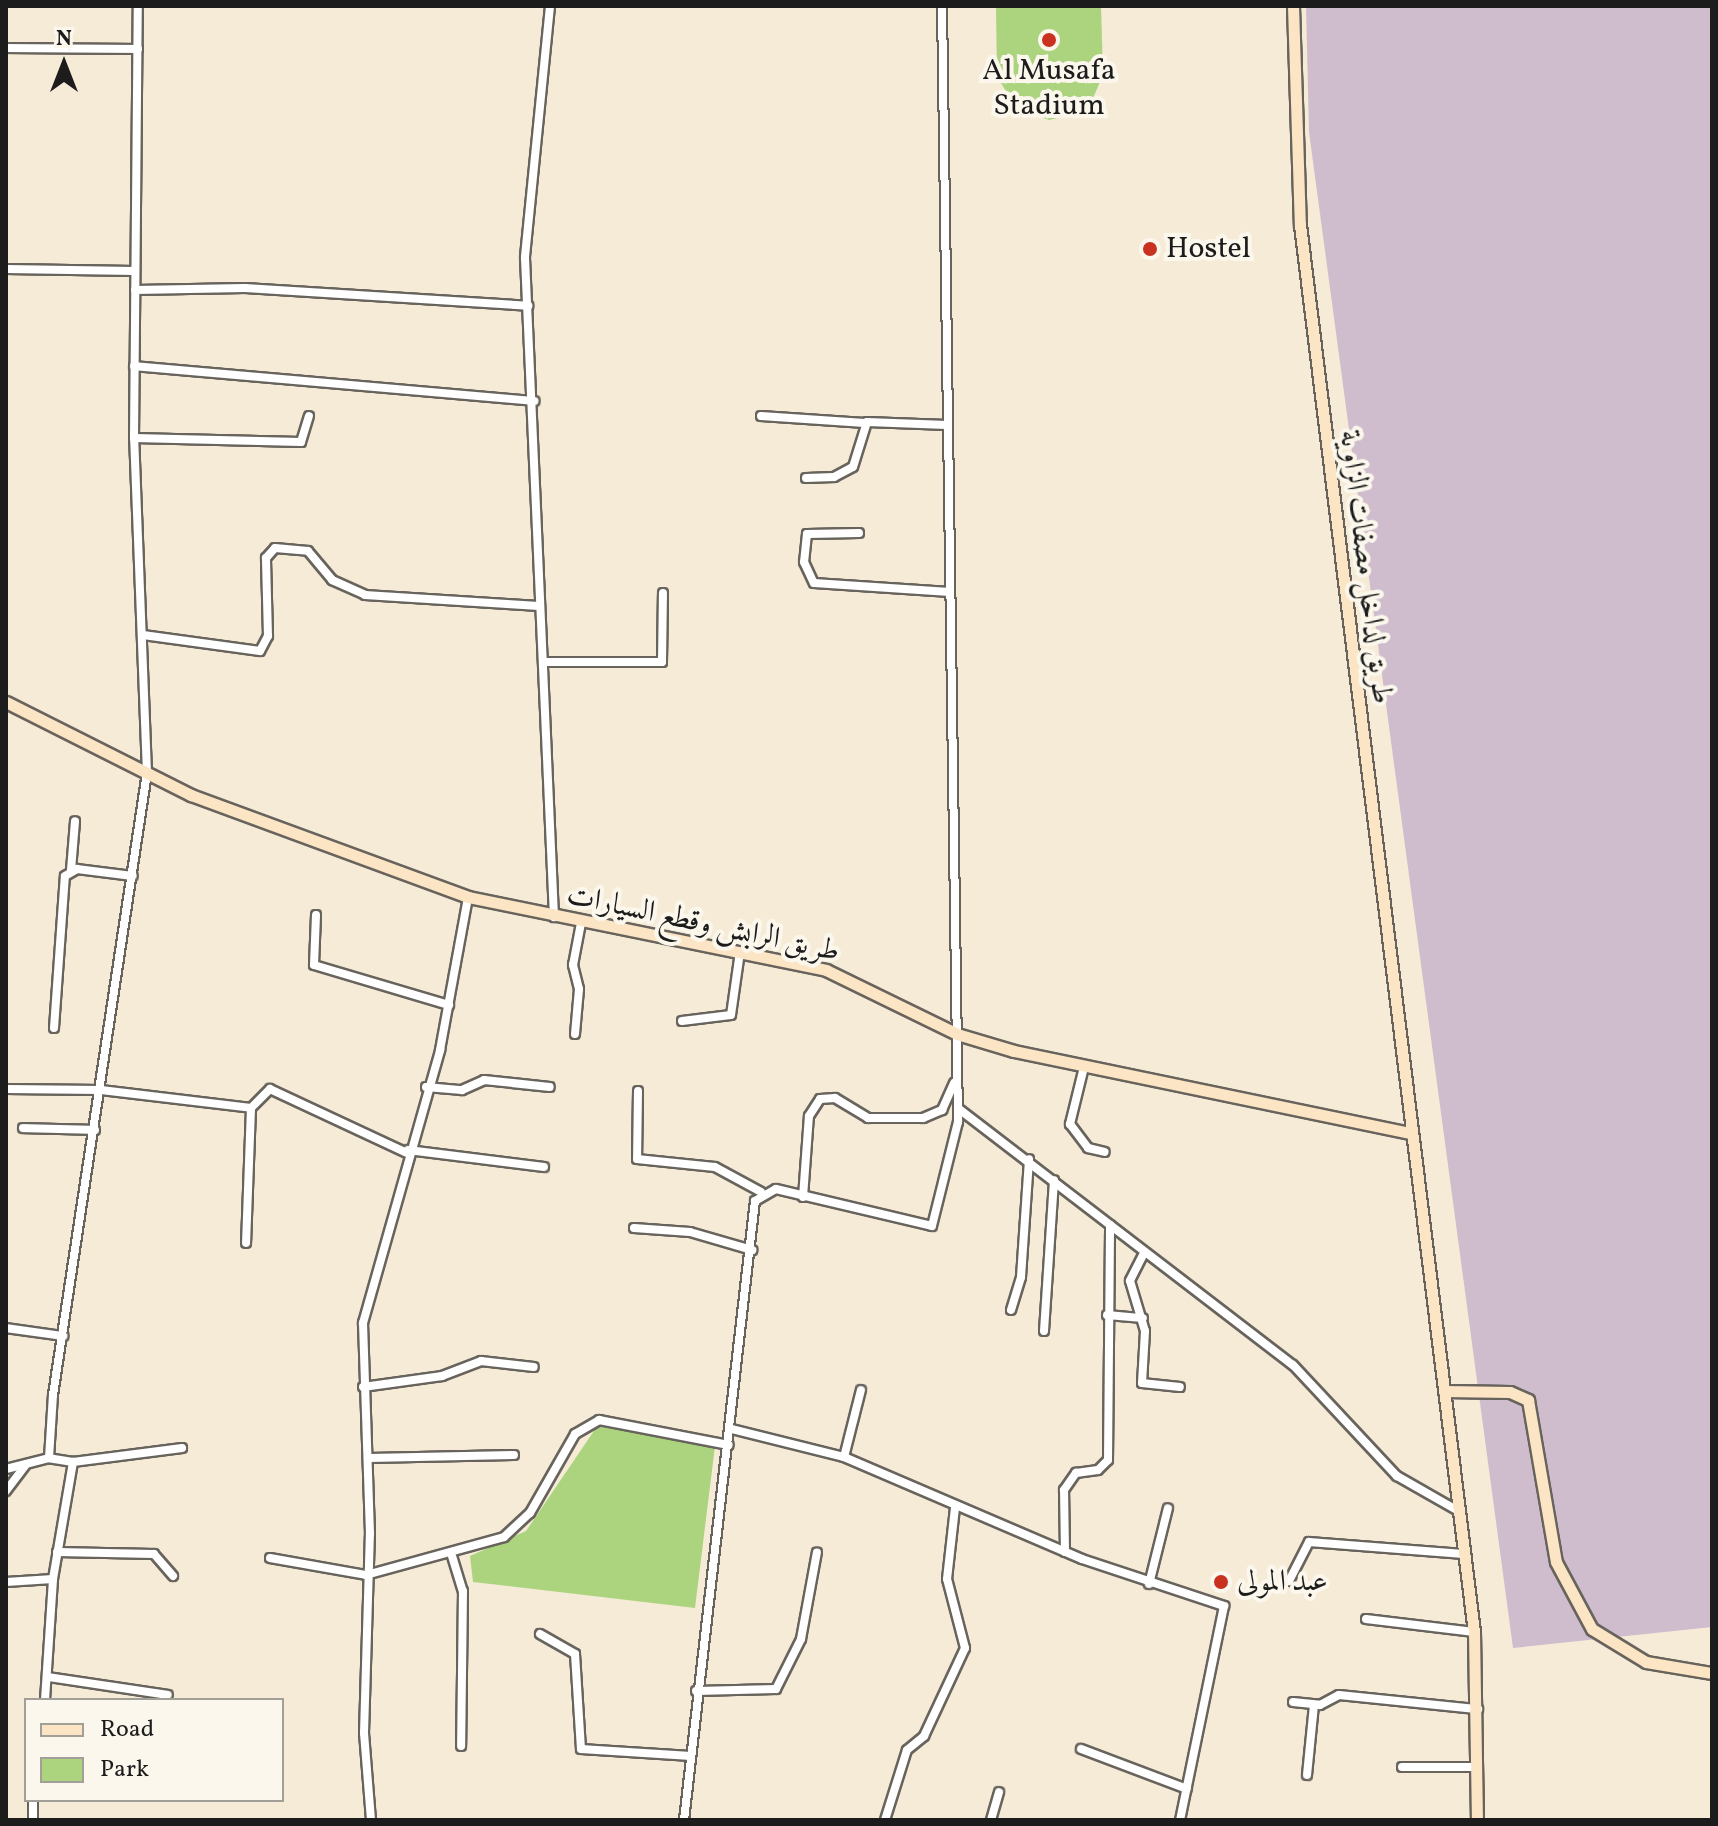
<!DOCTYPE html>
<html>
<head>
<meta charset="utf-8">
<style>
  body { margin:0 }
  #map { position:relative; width:1718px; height:1826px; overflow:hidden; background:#f6ebd6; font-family:Vollkorn,Amiri,serif }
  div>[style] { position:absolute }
  .industrial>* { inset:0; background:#cfbdce }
  .green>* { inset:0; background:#acd47f }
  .roads { filter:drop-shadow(2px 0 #68645d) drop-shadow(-2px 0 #68645d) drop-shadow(0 2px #68645d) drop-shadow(0 -2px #68645d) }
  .street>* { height:8px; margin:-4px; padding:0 4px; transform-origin:4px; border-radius:4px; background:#fff }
  .secondary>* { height:11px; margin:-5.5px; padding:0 5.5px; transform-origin:5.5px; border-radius:5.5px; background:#fce5c4 }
  .dots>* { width:22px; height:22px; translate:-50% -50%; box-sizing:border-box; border:4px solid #fbf7ec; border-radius:50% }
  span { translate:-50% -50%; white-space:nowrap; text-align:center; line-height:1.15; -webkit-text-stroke:8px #fbf7ec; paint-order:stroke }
  .poi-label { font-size:30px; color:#1c1c1c }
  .left { translate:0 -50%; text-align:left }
  .street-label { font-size:30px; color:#1c1c1c }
  .frame { position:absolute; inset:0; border:8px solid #1c1c1c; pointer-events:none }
  .legend { position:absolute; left:24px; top:1698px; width:260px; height:104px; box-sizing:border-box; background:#fbf7ec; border:2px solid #a29f99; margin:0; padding:10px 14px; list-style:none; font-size:24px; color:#1c1c1c }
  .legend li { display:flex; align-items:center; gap:16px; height:40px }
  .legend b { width:40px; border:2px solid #a29f99 }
  .north { position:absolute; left:24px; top:24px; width:80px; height:80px; -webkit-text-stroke:6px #fbf7ec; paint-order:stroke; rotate:0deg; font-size:22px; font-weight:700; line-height:32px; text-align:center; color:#1c1c1c }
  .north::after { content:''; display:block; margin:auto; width:28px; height:36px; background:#1c1c1c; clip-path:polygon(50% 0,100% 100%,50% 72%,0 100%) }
</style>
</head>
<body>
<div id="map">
  <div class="industrial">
    <i style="clip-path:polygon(1306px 6px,1712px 6px,1712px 1627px,1513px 1648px,1309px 132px)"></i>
  </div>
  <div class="green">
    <i style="clip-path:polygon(996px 6px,1101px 6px,1103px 75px,1093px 98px,1074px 114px,1049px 120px,1015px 107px,997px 76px)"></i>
    <i style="clip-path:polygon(598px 1425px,715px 1446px,695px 1608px,473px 1582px,470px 1556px,526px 1531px)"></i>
  </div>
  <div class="roads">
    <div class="street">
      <i style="left:550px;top:6px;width:253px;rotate:95.7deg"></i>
      <i style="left:525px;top:258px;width:660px;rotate:87.48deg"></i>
      <i style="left:6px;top:48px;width:132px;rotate:0.4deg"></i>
      <i style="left:6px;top:269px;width:129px;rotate:0.9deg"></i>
      <i style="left:135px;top:290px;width:110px;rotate:-1deg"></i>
      <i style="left:245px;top:288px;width:284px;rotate:3.6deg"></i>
      <i style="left:134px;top:366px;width:402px;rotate:5deg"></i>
      <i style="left:761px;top:416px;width:104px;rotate:3.9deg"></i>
      <i style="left:134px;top:438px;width:167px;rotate:1.4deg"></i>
      <i style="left:301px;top:442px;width:27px;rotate:-73deg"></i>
      <i style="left:806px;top:478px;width:28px;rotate:-2deg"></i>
      <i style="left:834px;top:477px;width:21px;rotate:-28deg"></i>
      <i style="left:853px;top:467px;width:47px;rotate:-72.7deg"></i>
      <i style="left:867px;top:422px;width:80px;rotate:2.1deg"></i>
      <i style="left:859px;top:533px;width:52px;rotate:178.9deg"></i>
      <i style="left:807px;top:534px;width:28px;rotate:96deg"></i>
      <i style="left:804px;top:562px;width:23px;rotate:65deg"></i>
      <i style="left:814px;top:583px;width:136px;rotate:3.8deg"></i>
      <i style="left:143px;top:635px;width:118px;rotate:7.8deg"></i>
      <i style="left:260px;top:651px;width:17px;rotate:-62deg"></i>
      <i style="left:268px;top:636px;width:78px;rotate:-91.5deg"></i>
      <i style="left:266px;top:558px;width:13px;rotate:-48deg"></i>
      <i style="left:275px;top:548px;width:33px;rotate:5deg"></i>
      <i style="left:308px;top:551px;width:38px;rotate:50deg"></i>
      <i style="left:332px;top:580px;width:36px;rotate:24deg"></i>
      <i style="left:365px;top:595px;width:174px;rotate:3.6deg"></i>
      <i style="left:543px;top:662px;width:119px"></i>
      <i style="left:662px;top:662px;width:69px;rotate:-89.2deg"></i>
      <i style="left:71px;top:870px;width:49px;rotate:-85.3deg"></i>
      <i style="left:316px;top:915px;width:50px;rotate:92.3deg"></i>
      <i style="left:314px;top:965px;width:141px;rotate:16.5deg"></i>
      <i style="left:682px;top:1021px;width:49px;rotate:-7deg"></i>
      <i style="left:731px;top:1015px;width:64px;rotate:-81.9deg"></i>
      <i style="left:54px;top:1028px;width:152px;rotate:-85.9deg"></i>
      <i style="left:65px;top:876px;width:14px;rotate:-30deg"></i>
      <i style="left:77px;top:869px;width:56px;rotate:7.1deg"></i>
      <i style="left:575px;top:1034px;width:45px;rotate:-84.9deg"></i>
      <i style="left:579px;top:989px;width:25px;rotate:-104deg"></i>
      <i style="left:573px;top:965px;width:43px;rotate:-79.2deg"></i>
      <i style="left:1084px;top:1067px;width:59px;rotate:103.8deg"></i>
      <i style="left:1070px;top:1124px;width:30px;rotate:53deg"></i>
      <i style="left:1088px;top:1148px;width:17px;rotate:13deg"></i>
      <i style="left:426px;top:1087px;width:36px;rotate:5deg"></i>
      <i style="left:462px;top:1090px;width:24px;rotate:-24deg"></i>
      <i style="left:484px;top:1080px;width:66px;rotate:6.1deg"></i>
      <i style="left:6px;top:1089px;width:95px;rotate:0.6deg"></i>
      <i style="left:101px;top:1090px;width:151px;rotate:6.8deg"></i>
      <i style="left:251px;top:1108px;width:135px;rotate:92.1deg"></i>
      <i style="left:638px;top:1091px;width:68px;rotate:90.8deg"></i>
      <i style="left:637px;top:1159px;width:78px;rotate:5.9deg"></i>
      <i style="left:715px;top:1167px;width:52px;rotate:28.5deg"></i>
      <i style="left:251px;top:1108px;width:27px;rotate:-45deg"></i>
      <i style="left:270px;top:1089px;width:151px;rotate:25deg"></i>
      <i style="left:959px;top:1109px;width:421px;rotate:37.5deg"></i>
      <i style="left:1293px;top:1365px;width:152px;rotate:46.9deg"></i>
      <i style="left:1397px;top:1476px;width:73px;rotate:29.7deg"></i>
      <i style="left:23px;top:1128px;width:72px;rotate:1.6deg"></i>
      <i style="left:408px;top:1150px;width:137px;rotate:7.1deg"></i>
      <i style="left:803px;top:1197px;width:81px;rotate:-85.8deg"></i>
      <i style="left:809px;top:1116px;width:20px;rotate:-57deg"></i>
      <i style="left:820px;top:1099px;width:15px;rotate:-4deg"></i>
      <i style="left:835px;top:1098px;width:39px;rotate:31deg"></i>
      <i style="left:868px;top:1118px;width:55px"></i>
      <i style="left:923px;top:1118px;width:21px;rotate:-23deg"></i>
      <i style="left:942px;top:1110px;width:30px;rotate:-66deg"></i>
      <i style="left:634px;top:1228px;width:56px;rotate:4.1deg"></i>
      <i style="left:690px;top:1232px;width:65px;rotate:16.2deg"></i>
      <i style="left:1144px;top:1253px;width:31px;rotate:117deg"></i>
      <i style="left:1130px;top:1281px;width:52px;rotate:73.3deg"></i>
      <i style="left:1145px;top:1331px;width:52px;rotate:93.3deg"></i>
      <i style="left:1142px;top:1383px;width:38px;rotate:6deg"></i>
      <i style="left:1011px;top:1310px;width:34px;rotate:-73deg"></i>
      <i style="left:1021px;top:1277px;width:118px;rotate:-86.1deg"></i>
      <i style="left:1107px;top:1315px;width:36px;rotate:5deg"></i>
      <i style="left:6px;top:1328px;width:58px;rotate:8deg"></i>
      <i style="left:1044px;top:1331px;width:151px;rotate:-86.2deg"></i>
      <i style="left:363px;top:1387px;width:80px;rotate:-7.9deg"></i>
      <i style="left:442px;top:1376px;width:42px;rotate:-21deg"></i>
      <i style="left:481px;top:1361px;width:53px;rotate:6.5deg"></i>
      <i style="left:732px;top:1429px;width:115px;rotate:14deg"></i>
      <i style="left:844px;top:1457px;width:259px;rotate:23.2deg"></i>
      <i style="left:1082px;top:1559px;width:150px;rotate:18.3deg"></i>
      <i style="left:1224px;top:1606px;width:218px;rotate:101.6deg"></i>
      <i style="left:844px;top:1457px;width:69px;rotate:-75.8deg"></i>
      <i style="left:369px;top:1458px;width:145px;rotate:-1.2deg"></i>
      <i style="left:73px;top:1462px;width:110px;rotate:-7.3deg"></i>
      <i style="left:6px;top:1469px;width:44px;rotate:-14.3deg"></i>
      <i style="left:6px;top:1491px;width:31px;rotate:-53deg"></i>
      <i style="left:57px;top:1552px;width:97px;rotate:1.2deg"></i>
      <i style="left:154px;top:1554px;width:29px;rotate:49deg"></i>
      <i style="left:1065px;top:1552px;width:62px;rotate:-90.9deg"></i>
      <i style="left:1064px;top:1490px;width:21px;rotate:-55deg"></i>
      <i style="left:1076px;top:1473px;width:22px;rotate:-8deg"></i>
      <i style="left:1098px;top:1470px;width:14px;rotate:-45deg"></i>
      <i style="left:1108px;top:1460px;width:235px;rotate:-89.5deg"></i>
      <i style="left:452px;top:1556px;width:37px;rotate:73deg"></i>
      <i style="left:463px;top:1591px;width:155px;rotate:90.7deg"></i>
      <i style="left:270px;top:1558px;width:97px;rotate:10deg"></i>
      <i style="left:366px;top:1575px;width:143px;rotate:-15.4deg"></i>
      <i style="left:504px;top:1537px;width:35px;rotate:-43deg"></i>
      <i style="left:530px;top:1513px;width:91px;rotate:-60.3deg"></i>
      <i style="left:575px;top:1434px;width:28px;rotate:-30deg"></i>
      <i style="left:599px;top:1420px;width:132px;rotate:10.9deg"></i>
      <i style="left:1289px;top:1581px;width:44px;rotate:-62.9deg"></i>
      <i style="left:1309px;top:1542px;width:155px;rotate:4.4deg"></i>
      <i style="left:6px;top:1582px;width:47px;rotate:-3.7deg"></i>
      <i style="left:1149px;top:1584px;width:78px;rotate:-76deg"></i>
      <i style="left:1366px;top:1619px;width:109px;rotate:6.9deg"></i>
      <i style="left:540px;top:1634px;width:40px;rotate:29.7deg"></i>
      <i style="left:575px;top:1654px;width:95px;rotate:86.4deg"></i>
      <i style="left:581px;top:1749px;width:110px;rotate:3.6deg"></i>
      <i style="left:48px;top:1677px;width:121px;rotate:8.5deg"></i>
      <i style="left:696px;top:1691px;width:80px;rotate:-1.4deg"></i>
      <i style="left:776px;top:1689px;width:56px;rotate:-63.4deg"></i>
      <i style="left:801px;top:1639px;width:88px;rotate:-79.6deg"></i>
      <i style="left:45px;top:1700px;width:121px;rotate:-86.2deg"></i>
      <i style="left:53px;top:1579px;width:119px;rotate:-80.3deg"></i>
      <i style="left:73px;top:1462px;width:24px;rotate:-171deg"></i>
      <i style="left:49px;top:1458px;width:63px;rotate:-86.4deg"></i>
      <i style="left:53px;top:1395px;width:629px;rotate:-81.41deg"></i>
      <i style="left:147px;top:773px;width:335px;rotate:-92.2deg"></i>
      <i style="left:134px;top:438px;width:432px;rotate:-89.5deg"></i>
      <i style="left:1293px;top:1702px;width:27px;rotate:6deg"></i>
      <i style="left:1320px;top:1705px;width:21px;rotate:-28deg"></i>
      <i style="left:1339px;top:1695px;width:140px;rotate:5.8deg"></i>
      <i style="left:1081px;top:1749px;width:113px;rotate:20.7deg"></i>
      <i style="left:1402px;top:1767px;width:76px"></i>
      <i style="left:1307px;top:1775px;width:70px;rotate:-84.3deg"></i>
      <i style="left:33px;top:1820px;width:20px;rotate:-90deg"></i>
      <i style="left:371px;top:1820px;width:87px;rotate:-94.6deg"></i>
      <i style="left:364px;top:1733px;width:199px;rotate:-88.3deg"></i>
      <i style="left:370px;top:1534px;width:211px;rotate:-91.9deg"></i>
      <i style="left:363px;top:1323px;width:284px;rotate:-74.2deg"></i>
      <i style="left:440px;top:1050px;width:156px;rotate:-79.6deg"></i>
      <i style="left:684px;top:1820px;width:623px;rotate:-83.46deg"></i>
      <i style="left:755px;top:1201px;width:24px;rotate:-30deg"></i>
      <i style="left:776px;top:1189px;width:160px;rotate:13.3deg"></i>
      <i style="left:932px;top:1226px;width:107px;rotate:-76deg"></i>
      <i style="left:958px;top:1122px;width:1116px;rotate:-90.82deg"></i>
      <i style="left:885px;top:1820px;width:73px;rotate:-72.6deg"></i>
      <i style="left:907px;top:1750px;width:22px;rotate:-39deg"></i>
      <i style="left:924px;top:1736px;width:97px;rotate:-65deg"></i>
      <i style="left:965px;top:1648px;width:71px;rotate:-104.6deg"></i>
      <i style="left:947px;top:1579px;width:71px;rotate:-83.6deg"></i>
      <i style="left:991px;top:1820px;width:29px;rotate:-74deg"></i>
    </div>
    <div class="secondary">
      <i style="left:1293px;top:6px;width:219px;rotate:88.2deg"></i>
      <i style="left:1300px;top:225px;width:1418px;rotate:82.95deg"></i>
      <i style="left:1474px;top:1632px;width:188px;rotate:89.1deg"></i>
      <i style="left:6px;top:702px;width:207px;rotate:26.7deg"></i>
      <i style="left:191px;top:795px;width:295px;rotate:20.2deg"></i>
      <i style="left:468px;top:897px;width:365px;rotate:11.5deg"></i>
      <i style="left:826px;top:970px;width:146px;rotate:26deg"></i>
      <i style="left:957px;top:1034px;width:59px;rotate:16.6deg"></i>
      <i style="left:1014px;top:1051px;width:403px;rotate:11.7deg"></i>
      <i style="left:1444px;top:1391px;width:66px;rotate:0.9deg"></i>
      <i style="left:1510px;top:1392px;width:20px;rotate:24deg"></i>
      <i style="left:1528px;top:1400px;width:164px;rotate:80.2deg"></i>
      <i style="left:1556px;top:1562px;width:76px;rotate:61.8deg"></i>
      <i style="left:1592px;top:1629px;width:63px;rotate:31.4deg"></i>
      <i style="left:1646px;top:1662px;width:67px;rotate:9.5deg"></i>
    </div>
  </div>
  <div class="dots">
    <i style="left:1049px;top:40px;background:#c8321e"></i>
    <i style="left:1150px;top:249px;background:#c8321e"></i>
    <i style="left:1221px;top:1582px;background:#c8321e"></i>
  </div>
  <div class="poi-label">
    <span style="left:1049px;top:88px">Al Musafa<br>Stadium</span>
    <span class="left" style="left:1166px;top:249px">Hostel</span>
    <span class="left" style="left:1237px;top:1582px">عبد المولى</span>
  </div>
  <div class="street-label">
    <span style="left:1365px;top:567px;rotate:83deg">طريق لداخل مصفات الزاوية</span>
    <span style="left:703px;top:924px;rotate:12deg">طريق الرابش وقطع السيارات</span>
  </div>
  <div class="frame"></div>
  <ul class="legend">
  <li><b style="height:10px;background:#fce5c4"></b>Road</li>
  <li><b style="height:22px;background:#acd47f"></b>Park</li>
  </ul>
  <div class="north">N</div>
</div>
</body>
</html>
